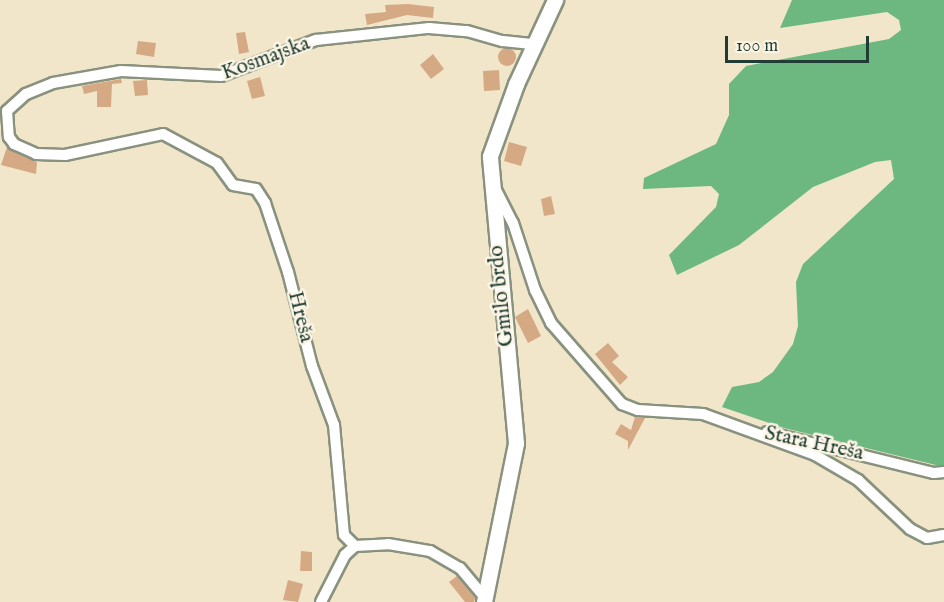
<!DOCTYPE html>
<html>
<head>
<meta charset="utf-8">
<style>
  body { margin:0 }
  #map { position:relative; width:944px; height:602px; overflow:hidden; background:#f1e6c9; font-family:"IM FELL English",serif }
  div>[style] { position:absolute }
  .forest>* { inset:0; background:#6db881 }
  .building>* { inset:0; background:#d5a983 }
  .round { border-radius:50% }
  .roads { filter:drop-shadow(2px 0 #88927e) drop-shadow(-2px 0 #88927e) drop-shadow(0 2px #88927e) drop-shadow(0 -2px #88927e) }
  .street>* { height:10px; margin:-5px; padding:0 5px; transform-origin:5px; border-radius:5px; background:#fff }
  .secondary>* { height:15px; margin:-7.5px; padding:0 7.5px; transform-origin:7.5px; border-radius:7.5px; background:#fff }
  span { translate:-50% -50%; white-space:nowrap; text-align:center; line-height:1.15; -webkit-text-stroke:5px #fcf5e5; paint-order:stroke }
  .street-label { font-size:21px; color:#1f3d34 }
  .scale { position:absolute; left:725px; top:36px; width:144px; height:27px; box-sizing:border-box; border:3px solid #1f3d34; border-top:0; padding-left:8px; font-size:18px; line-height:21px; white-space:nowrap; color:#1f3d34; -webkit-text-stroke:4px #fcf5e5; paint-order:stroke }
</style>
</head>
<body>
<div id="map">
  <div class="forest">
    <i style="clip-path:polygon(792px 0,944px 0,944px 467px,784px 428px,722px 407px,732px 387px,759px 382px,773px 372px,793px 344px,798px 326px,796px 282px,803px 264px,894px 179px,891px 160px,875px 162px,813px 187px,739px 245px,677px 275px,669px 255px,716px 207px,719px 194px,711px 186px,643px 189px,644px 178px,716px 144px,729px 115px,729px 84px,746px 66px,889px 39px,901px 30px,899px 20px,887px 12px,780px 28px)"></i>
  </div>
  <div class="building">
    <i style="clip-path:polygon(408px 4px,434px 7px,433px 18px,407px 15px,367px 25px,365px 14px,386px 12px,385px 5px)"></i>
    <i style="clip-path:polygon(245px 32px,249px 52px,239px 54px,236px 33px)"></i>
    <i style="clip-path:polygon(138px 41px,156px 43px,154px 57px,136px 54px)"></i>
    <i class="round" style="left:498px;top:48px;width:18px;height:18px"></i>
    <i style="clip-path:polygon(433px 54px,444px 69px,431px 79px,420px 65px)"></i>
    <i style="clip-path:polygon(499px 70px,500px 90px,484px 91px,483px 71px)"></i>
    <i style="clip-path:polygon(260px 77px,265px 96px,252px 99px,247px 81px)"></i>
    <i style="clip-path:polygon(121px 79px,122px 83px,112px 84px,111px 107px,97px 107px,97px 91px,84px 94px,82px 86px)"></i>
    <i style="clip-path:polygon(147px 80px,148px 95px,135px 96px,133px 81px)"></i>
    <i style="clip-path:polygon(509px 142px,527px 147px,521px 166px,504px 161px)"></i>
    <i style="clip-path:polygon(7px 147px,37px 162px,36px 174px,1px 165px)"></i>
    <i style="clip-path:polygon(551px 196px,555px 214px,544px 216px,541px 199px)"></i>
    <i style="clip-path:polygon(528px 309px,541px 336px,528px 343px,515px 317px)"></i>
    <i style="clip-path:polygon(608px 343px,619px 356px,612px 362px,628px 377px,620px 385px,595px 354px)"></i>
    <i style="clip-path:polygon(635px 417px,645px 418px,628px 450px,628px 441px,615px 434px,621px 424px,631px 430px)"></i>
    <i style="clip-path:polygon(301px 551px,312px 552px,312px 571px,300px 571px)"></i>
    <i style="clip-path:polygon(457px 576px,475px 598px,474px 602px,465px 602px,449px 582px)"></i>
    <i style="clip-path:polygon(288px 580px,303px 584px,298px 602px,283px 600px)"></i>
  </div>
  <div class="roads">
    <div class="street">
      <i style="left:7px;top:111px;width:26px;rotate:86deg"></i>
      <i style="left:9px;top:137px;width:9px;rotate:54deg"></i>
      <i style="left:14px;top:144px;width:24px;rotate:24deg"></i>
      <i style="left:36px;top:154px;width:29px;rotate:2deg"></i>
      <i style="left:65px;top:155px;width:100px;rotate:-12.1deg"></i>
      <i style="left:163px;top:134px;width:61px;rotate:28.2deg"></i>
      <i style="left:217px;top:163px;width:27px;rotate:54deg"></i>
      <i style="left:233px;top:185px;width:23px;rotate:10deg"></i>
      <i style="left:256px;top:189px;width:17px;rotate:57deg"></i>
      <i style="left:265px;top:203px;width:73px;rotate:71.6deg"></i>
      <i style="left:288px;top:272px;width:97px;rotate:75.7deg"></i>
      <i style="left:312px;top:366px;width:63px;rotate:69.6deg"></i>
      <i style="left:334px;top:425px;width:110px;rotate:84.8deg"></i>
      <i style="left:344px;top:535px;width:16px;rotate:45deg"></i>
      <i style="left:355px;top:546px;width:33px;rotate:-3deg"></i>
      <i style="left:388px;top:544px;width:43px;rotate:9.5deg"></i>
      <i style="left:430px;top:551px;width:34px;rotate:30deg"></i>
      <i style="left:460px;top:568px;width:39px;rotate:50deg"></i>
      <i style="left:7px;top:111px;width:25px;rotate:-42deg"></i>
      <i style="left:26px;top:94px;width:29px;rotate:-22deg"></i>
      <i style="left:53px;top:83px;width:69px;rotate:-10deg"></i>
      <i style="left:121px;top:71px;width:100px;rotate:2.9deg"></i>
      <i style="left:221px;top:76px;width:102px;rotate:-20.8deg"></i>
      <i style="left:316px;top:40px;width:114px;rotate:-6.1deg"></i>
      <i style="left:429px;top:28px;width:38px;rotate:5deg"></i>
      <i style="left:467px;top:31px;width:37px;rotate:16deg"></i>
      <i style="left:503px;top:41px;width:31px;rotate:6deg"></i>
      <i style="left:496px;top:190px;width:37px;rotate:63deg"></i>
      <i style="left:513px;top:223px;width:71px;rotate:71.8deg"></i>
      <i style="left:535px;top:290px;width:37px;rotate:64deg"></i>
      <i style="left:551px;top:323px;width:108px;rotate:48.8deg"></i>
      <i style="left:622px;top:404px;width:17px;rotate:21deg"></i>
      <i style="left:638px;top:410px;width:65px;rotate:3.5deg"></i>
      <i style="left:703px;top:414px;width:119px;rotate:20.1deg"></i>
      <i style="left:815px;top:455px;width:50px;rotate:30.2deg"></i>
      <i style="left:858px;top:480px;width:71px;rotate:43.3deg"></i>
      <i style="left:910px;top:529px;width:19px;rotate:28deg"></i>
      <i style="left:927px;top:538px;width:17px;rotate:-10deg"></i>
      <i style="left:767px;top:432px;width:172px;rotate:13.8deg"></i>
      <i style="left:934px;top:473px;width:10px;rotate:-6deg"></i>
      <i style="left:321px;top:602px;width:53px;rotate:-62.9deg"></i>
      <i style="left:345px;top:555px;width:13px;rotate:-42deg"></i>
    </div>
    <div class="secondary">
      <i style="left:484px;top:602px;width:162px;rotate:-78.6deg"></i>
      <i style="left:516px;top:443px;width:288px;rotate:-95.2deg"></i>
      <i style="left:490px;top:156px;width:77px;rotate:-70.1deg"></i>
      <i style="left:516px;top:84px;width:93px;rotate:-65.1deg"></i>
    </div>
  </div>
  <div class="street-label">
    <span style="left:266px;top:59px;rotate:-20deg">Kosmajska</span>
    <span style="left:502px;top:296px;rotate:-96deg">Gmilo brdo</span>
    <span style="left:300px;top:317px;rotate:76deg">Hreša</span>
    <span style="left:814px;top:444px;rotate:12deg">Stara Hreša</span>
  </div>
  <div class="scale">100 m</div>
</div>
</body>
</html>
